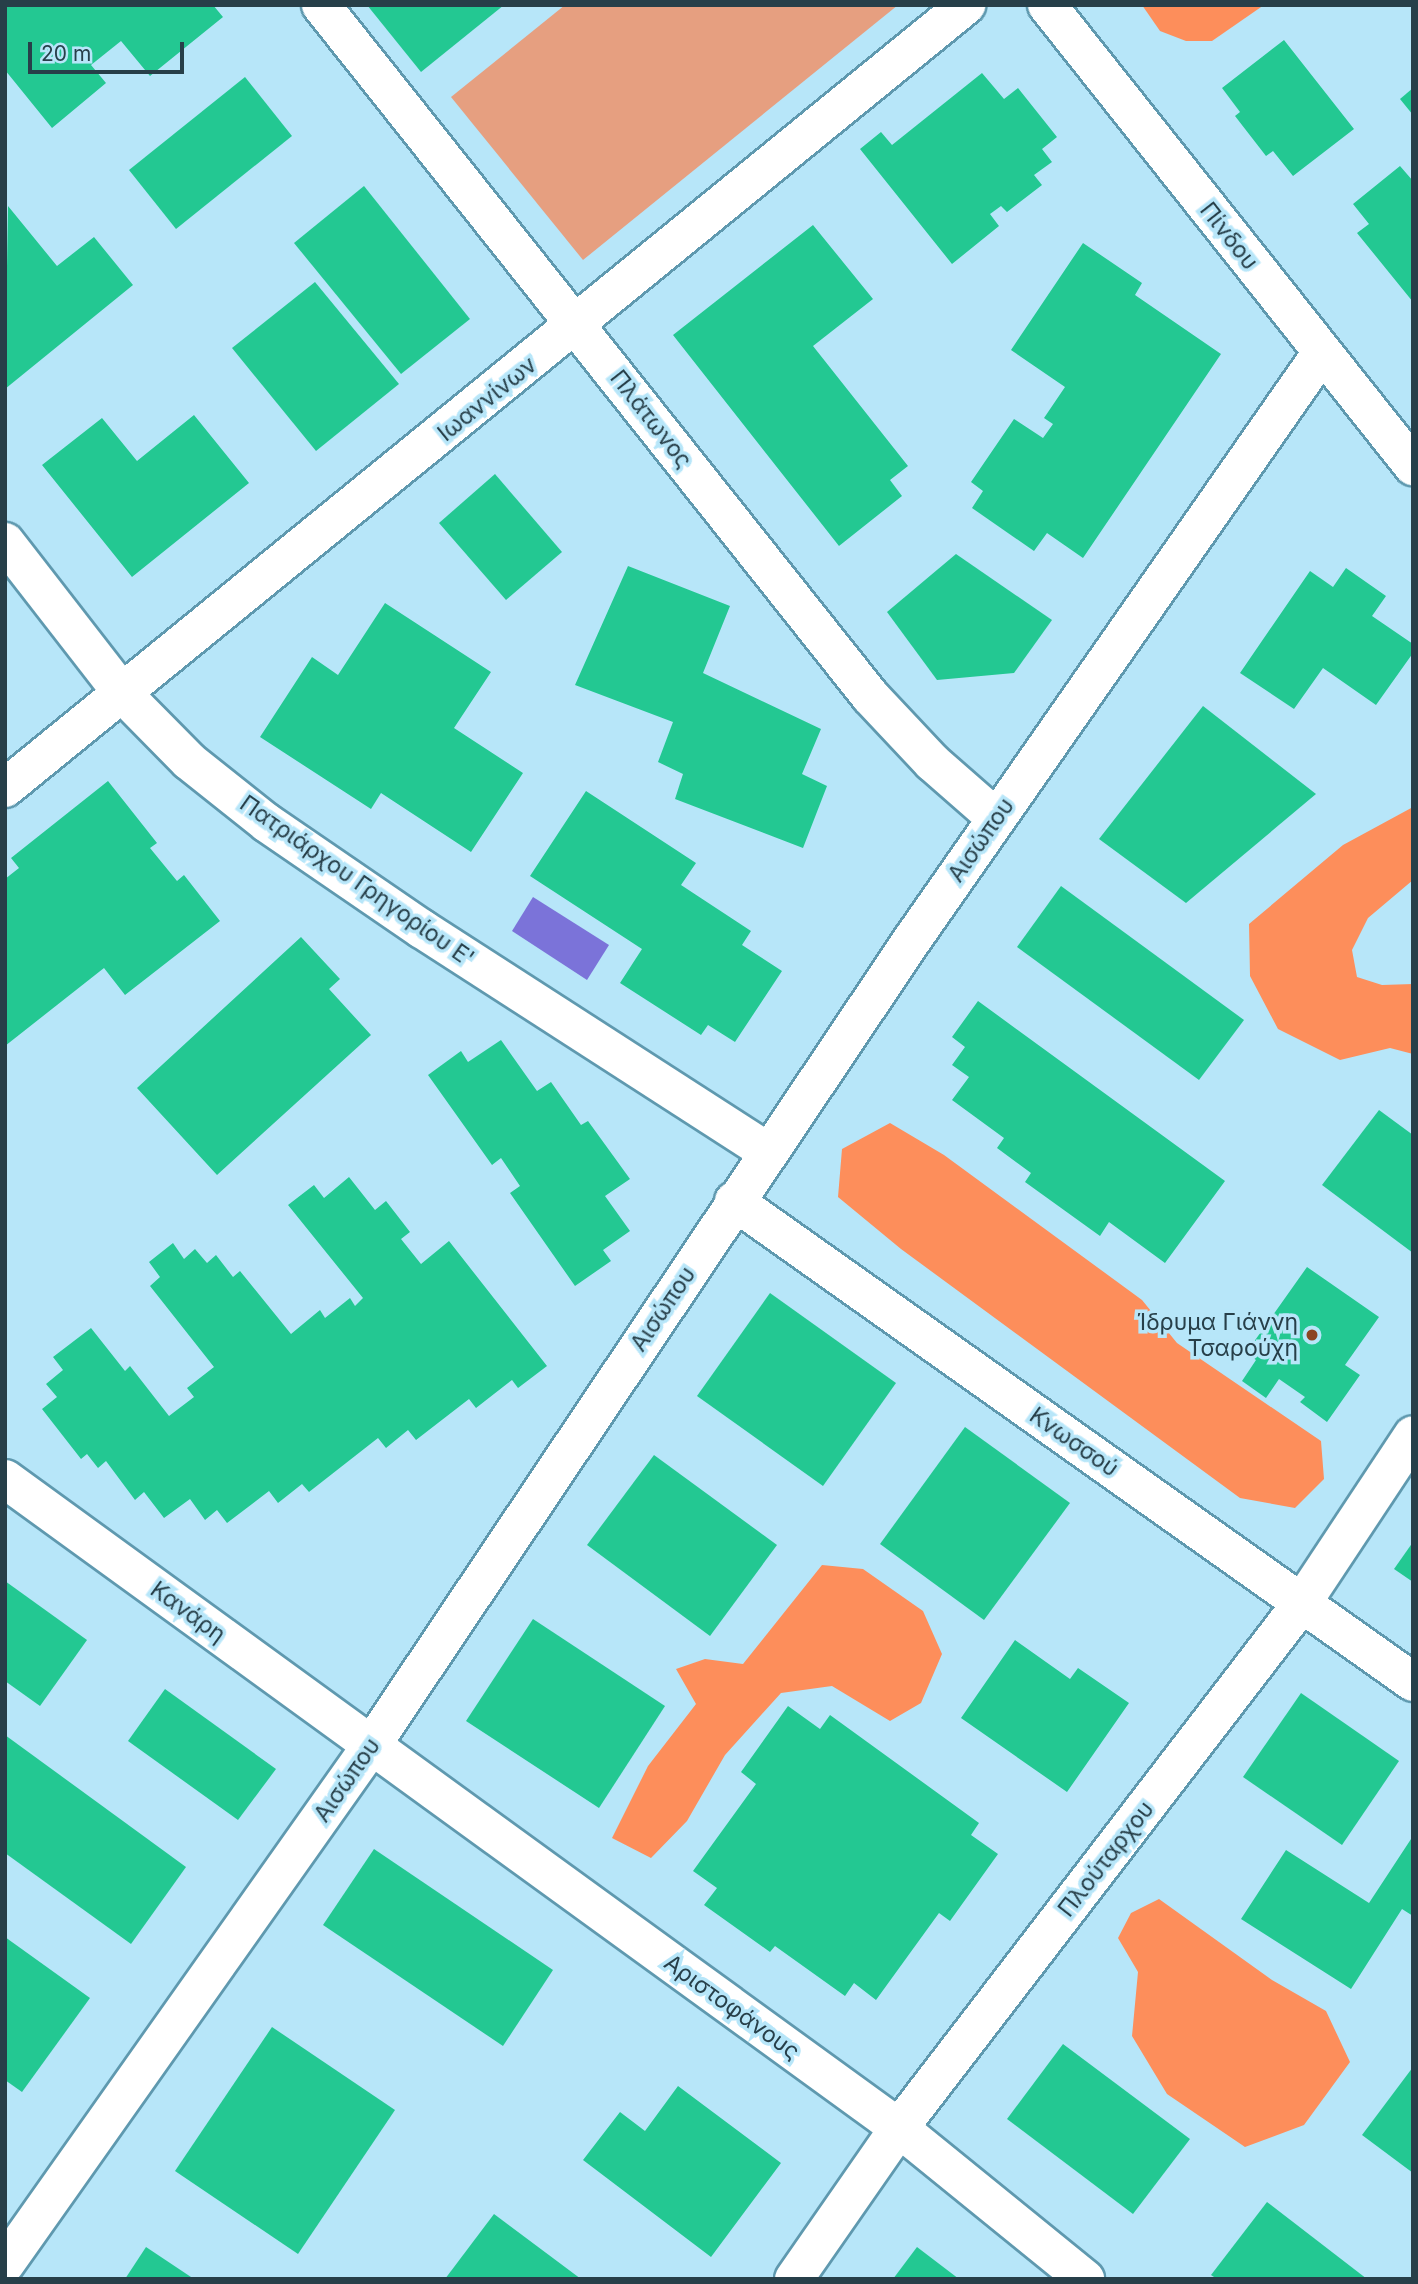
<!DOCTYPE html>
<html>
<head>
<meta charset="utf-8">
<style>
  body { margin:0 }
  #map { position:relative; width:1418px; height:2284px; overflow:hidden; background:#b7e6f9; font-family:Inter,sans-serif }
  div>[style] { position:absolute }
  .green>* { inset:0; background:#e69f80 }
  .forest>* { inset:0; background:#fd8e5b }
  .water>* { inset:0; background:#7b73d9 }
  .building>* { inset:0; background:#23c892 }
  .roads { filter:drop-shadow(2px 0 #5f99af) drop-shadow(-2px 0 #5f99af) drop-shadow(0 2px #5f99af) drop-shadow(0 -2px #5f99af) }
  .minor>* { height:38px; margin:-19px; padding:0 19px; transform-origin:19px; border-radius:19px; background:#fff }
  .dots>* { width:19px; height:19px; translate:-50% -50%; box-sizing:border-box; border:4px solid #b7e6f9; border-radius:50% }
  span { translate:-50% -50%; white-space:nowrap; text-align:center; line-height:1.15; -webkit-text-stroke:7px #b7e6f9; paint-order:stroke }
  .street-label { font-size:23px; color:#273f49 }
  .poi-label { font-size:23px; color:#273f49 }
  .right { translate:-100% -50%; text-align:right }
  .frame { position:absolute; inset:0; border:7px solid #273f49; pointer-events:none }
  .scale { position:absolute; left:28px; top:42px; width:156px; height:32px; box-sizing:border-box; border:4px solid #273f49; border-top:0; padding-left:9px; font-size:21px; line-height:24px; white-space:nowrap; color:#273f49; -webkit-text-stroke:5px #b7e6f9; paint-order:stroke }
</style>
</head>
<body>
<div id="map">
  <div class="green">
    <i style="clip-path:polygon(565px 5px,898px 5px,583px 260px,451px 97px)"></i>
  </div>
  <div class="forest">
    <i style="clip-path:polygon(1142px 5px,1264px 5px,1212px 41px,1186px 41px,1160px 31px)"></i>
    <i style="clip-path:polygon(1413px 807px,1413px 880px,1368px 918px,1352px 950px,1357px 977px,1382px 985px,1413px 984px,1413px 1054px,1390px 1048px,1340px 1060px,1278px 1029px,1250px 976px,1249px 924px,1343px 845px)"></i>
    <i style="clip-path:polygon(890px 1123px,944px 1155px,1142px 1300px,1177px 1343px,1321px 1441px,1324px 1479px,1295px 1508px,1240px 1498px,901px 1249px,838px 1197px,842px 1149px)"></i>
    <i style="clip-path:polygon(822px 1565px,863px 1569px,923px 1611px,942px 1654px,921px 1703px,890px 1721px,832px 1686px,781px 1693px,725px 1755px,687px 1821px,651px 1858px,612px 1838px,648px 1766px,696px 1704px,676px 1669px,705px 1659px,743px 1664px)"></i>
    <i style="clip-path:polygon(1159px 1899px,1272px 1980px,1326px 2011px,1350px 2062px,1304px 2125px,1245px 2147px,1167px 2094px,1132px 2036px,1138px 1972px,1118px 1938px,1131px 1913px)"></i>
  </div>
  <div class="water">
    <i style="clip-path:polygon(533px 897px,609px 945px,587px 980px,512px 931px)"></i>
  </div>
  <div class="building">
    <i style="clip-path:polygon(5px 5px,213px 5px,223px 17px,150px 76px,121px 41px,91px 65px,106px 83px,52px 128px,5px 70px)"></i>
    <i style="clip-path:polygon(367px 5px,504px 5px,421px 72px)"></i>
    <i style="clip-path:polygon(1284px 40px,1354px 129px,1293px 176px,1273px 151px,1266px 156px,1235px 116px,1240px 112px,1222px 88px)"></i>
    <i style="clip-path:polygon(982px 73px,1004px 99px,1018px 88px,1057px 137px,1042px 149px,1052px 162px,1034px 175px,1042px 185px,1007px 212px,1001px 206px,990px 214px,999px 226px,952px 264px,860px 149px,881px 132px,892px 145px)"></i>
    <i style="clip-path:polygon(245px 77px,292px 136px,176px 229px,129px 170px)"></i>
    <i style="clip-path:polygon(1413px 88px,1413px 115px,1400px 99px)"></i>
    <i style="clip-path:polygon(1400px 166px,1413px 181px,1413px 302px,1357px 233px,1369px 224px,1353px 204px)"></i>
    <i style="clip-path:polygon(364px 186px,470px 319px,401px 374px,294px 243px)"></i>
    <i style="clip-path:polygon(8px 206px,57px 266px,94px 237px,133px 285px,5px 389px)"></i>
    <i style="clip-path:polygon(813px 225px,873px 299px,813px 346px,908px 466px,890px 480px,902px 496px,839px 546px,673px 335px)"></i>
    <i style="clip-path:polygon(1083px 243px,1142px 283px,1135px 295px,1221px 354px,1083px 558px,1047px 533px,1034px 551px,972px 508px,983px 491px,971px 482px,1014px 419px,1043px 438px,1053px 424px,1044px 418px,1065px 387px,1011px 350px)"></i>
    <i style="clip-path:polygon(315px 282px,399px 384px,316px 451px,232px 348px)"></i>
    <i style="clip-path:polygon(194px 415px,249px 483px,132px 577px,42px 465px,102px 418px,137px 461px)"></i>
    <i style="clip-path:polygon(495px 474px,562px 552px,506px 600px,439px 523px)"></i>
    <i style="clip-path:polygon(956px 554px,1052px 620px,1014px 673px,937px 680px,887px 612px)"></i>
    <i style="clip-path:polygon(628px 566px,730px 606px,703px 673px,821px 729px,802px 774px,827px 786px,803px 848px,675px 799px,683px 774px,658px 762px,673px 722px,575px 685px)"></i>
    <i style="clip-path:polygon(1346px 568px,1386px 596px,1372px 616px,1413px 644px,1413px 653px,1376px 705px,1323px 668px,1294px 709px,1240px 673px,1310px 571px,1333px 587px)"></i>
    <i style="clip-path:polygon(385px 603px,491px 672px,454px 728px,523px 773px,471px 852px,381px 793px,371px 809px,260px 737px,312px 657px,338px 675px)"></i>
    <i style="clip-path:polygon(1203px 706px,1316px 794px,1186px 903px,1099px 839px)"></i>
    <i style="clip-path:polygon(108px 781px,157px 843px,150px 848px,177px 881px,184px 875px,220px 921px,125px 995px,104px 968px,5px 1046px,5px 879px,19px 868px,11px 858px)"></i>
    <i style="clip-path:polygon(586px 791px,696px 863px,681px 885px,751px 931px,742px 945px,782px 971px,735px 1042px,708px 1025px,701px 1035px,620px 983px,642px 949px,530px 876px)"></i>
    <i style="clip-path:polygon(1061px 886px,1244px 1020px,1199px 1080px,1017px 947px)"></i>
    <i style="clip-path:polygon(301px 937px,340px 979px,329px 989px,371px 1035px,217px 1175px,137px 1088px)"></i>
    <i style="clip-path:polygon(978px 1001px,1225px 1181px,1165px 1263px,1109px 1222px,1100px 1236px,1025px 1182px,1031px 1173px,997px 1148px,1004px 1138px,952px 1100px,969px 1077px,952px 1065px,965px 1047px,952px 1037px)"></i>
    <i style="clip-path:polygon(501px 1040px,537px 1091px,551px 1082px,581px 1125px,588px 1121px,630px 1179px,605px 1196px,630px 1231px,603px 1250px,611px 1261px,575px 1286px,510px 1193px,520px 1186px,501px 1158px,492px 1165px,428px 1075px,461px 1051px,468px 1062px)"></i>
    <i style="clip-path:polygon(1379px 1110px,1413px 1135px,1413px 1253px,1322px 1185px)"></i>
    <i style="clip-path:polygon(349px 1177px,375px 1210px,386px 1201px,410px 1232px,401px 1239px,421px 1264px,449px 1241px,547px 1366px,518px 1388px,512px 1380px,476px 1408px,469px 1399px,416px 1440px,408px 1430px,386px 1448px,378px 1438px,309px 1492px,302px 1484px,278px 1503px,269px 1491px,227px 1523px,217px 1510px,205px 1520px,190px 1499px,164px 1518px,144px 1492px,135px 1500px,106px 1461px,98px 1468px,87px 1454px,81px 1459px,42px 1409px,57px 1397px,46px 1384px,63px 1370px,53px 1357px,91px 1328px,125px 1371px,130px 1366px,169px 1416px,194px 1397px,187px 1388px,214px 1367px,150px 1286px,160px 1277px,149px 1262px,173px 1243px,184px 1259px,195px 1249px,207px 1263px,216px 1255px,233px 1277px,240px 1271px,291px 1334px,320px 1310px,325px 1318px,350px 1298px,355px 1306px,363px 1298px,288px 1205px,314px 1185px,324px 1198px)"></i>
    <i style="clip-path:polygon(1307px 1267px,1379px 1317px,1345px 1365px,1360px 1375px,1327px 1422px,1300px 1402px,1305px 1397px,1279px 1379px,1266px 1398px,1242px 1381px,1256px 1360px,1246px 1353px)"></i>
    <i style="clip-path:polygon(770px 1293px,896px 1383px,823px 1486px,697px 1396px)"></i>
    <i style="clip-path:polygon(965px 1427px,1070px 1503px,984px 1620px,880px 1544px)"></i>
    <i style="clip-path:polygon(654px 1455px,777px 1545px,710px 1636px,587px 1545px)"></i>
    <i style="clip-path:polygon(1413px 1542px,1413px 1582px,1394px 1569px)"></i>
    <i style="clip-path:polygon(5px 1581px,87px 1640px,40px 1706px,5px 1681px)"></i>
    <i style="clip-path:polygon(533px 1619px,665px 1706px,599px 1808px,466px 1721px)"></i>
    <i style="clip-path:polygon(1015px 1640px,1070px 1679px,1078px 1668px,1129px 1703px,1067px 1792px,961px 1718px)"></i>
    <i style="clip-path:polygon(165px 1689px,276px 1769px,238px 1820px,128px 1741px)"></i>
    <i style="clip-path:polygon(1301px 1693px,1399px 1761px,1342px 1845px,1243px 1777px)"></i>
    <i style="clip-path:polygon(788px 1706px,820px 1729px,830px 1715px,979px 1823px,971px 1835px,998px 1854px,950px 1921px,939px 1913px,876px 2000px,854px 1983px,845px 1996px,775px 1946px,770px 1952px,704px 1905px,717px 1888px,693px 1871px,756px 1784px,741px 1772px)"></i>
    <i style="clip-path:polygon(5px 1735px,186px 1867px,131px 1944px,5px 1853px)"></i>
    <i style="clip-path:polygon(1413px 1836px,1413px 1916px,1402px 1909px,1351px 1989px,1241px 1919px,1286px 1850px,1369px 1903px)"></i>
    <i style="clip-path:polygon(374px 1849px,553px 1970px,503px 2046px,323px 1925px)"></i>
    <i style="clip-path:polygon(5px 1937px,90px 1998px,22px 2092px,5px 2080px)"></i>
    <i style="clip-path:polygon(272px 2027px,395px 2110px,298px 2254px,175px 2171px)"></i>
    <i style="clip-path:polygon(1063px 2044px,1190px 2139px,1133px 2214px,1007px 2119px)"></i>
    <i style="clip-path:polygon(1413px 2067px,1413px 2173px,1362px 2135px)"></i>
    <i style="clip-path:polygon(678px 2086px,781px 2163px,711px 2257px,583px 2160px,620px 2112px,645px 2131px)"></i>
    <i style="clip-path:polygon(1267px 2202px,1367px 2279px,1217px 2279px,1211px 2275px)"></i>
    <i style="clip-path:polygon(494px 2214px,581px 2279px,445px 2279px)"></i>
    <i style="clip-path:polygon(146px 2247px,194px 2279px,125px 2279px)"></i>
    <i style="clip-path:polygon(917px 2247px,959px 2279px,893px 2279px)"></i>
  </div>
  <div class="roads">
    <div class="minor">
      <i style="left:321px;top:5px;width:883px;rotate:51.53deg"></i>
      <i style="left:870px;top:696px;width:91px;rotate:46.8deg"></i>
      <i style="left:932px;top:762px;width:85px;rotate:41.2deg"></i>
      <i style="left:1047px;top:5px;width:589px;rotate:51.55deg"></i>
      <i style="left:5px;top:542px;width:191px;rotate:52.2deg"></i>
      <i style="left:122px;top:693px;width:95px;rotate:45.4deg"></i>
      <i style="left:189px;top:761px;width:100px;rotate:38.5deg"></i>
      <i style="left:267px;top:823px;width:188px;rotate:34.4deg"></i>
      <i style="left:422px;top:929px;width:412px;rotate:32.8deg"></i>
      <i style="left:5px;top:788px;width:1240px;rotate:-39.17deg"></i>
      <i style="left:734px;top:1201px;width:832px;rotate:35.31deg"></i>
      <i style="left:5px;top:1479px;width:1105px;rotate:35.98deg"></i>
      <i style="left:899px;top:2128px;width:240px;rotate:39.1deg"></i>
      <i style="left:5px;top:2264px;width:634px;rotate:-54.76deg"></i>
      <i style="left:371px;top:1746px;width:971px;rotate:-56.13deg"></i>
      <i style="left:912px;top:940px;width:715px;rotate:-55.09deg"></i>
      <i style="left:794px;top:2279px;width:184px;rotate:-55.2deg"></i>
      <i style="left:899px;top:2128px;width:662px;rotate:-52.49deg"></i>
      <i style="left:1302px;top:1603px;width:201px;rotate:-56.5deg"></i>
    </div>
  </div>
  <div class="dots">
    <i style="left:1312px;top:1335px;background:#8c4522"></i>
  </div>
  <div class="street-label">
    <span style="left:1229px;top:236px;rotate:52deg">Πίνδου</span>
    <span style="left:487px;top:399px;rotate:-39deg">Ιωαννίνων</span>
    <span style="left:651px;top:419px;rotate:52deg">Πλάτωνος</span>
    <span style="left:981px;top:840px;rotate:-55deg">Αισώπου</span>
    <span style="left:357px;top:881px;rotate:35deg">Πατριάρχου Γρηγορίου Ε'</span>
    <span style="left:663px;top:1309px;rotate:-56deg">Αισώπου</span>
    <span style="left:1074px;top:1442px;rotate:35deg">Κνωσσού</span>
    <span style="left:188px;top:1612px;rotate:36deg">Κανάρη</span>
    <span style="left:347px;top:1780px;rotate:-55deg">Αισώπου</span>
    <span style="left:1106px;top:1859px;rotate:-52deg">Πλούταρχου</span>
    <span style="left:732px;top:2007px;rotate:36deg">Αριστοφάνους</span>
  </div>
  <div class="poi-label">
    <span class="right" style="left:1298px;top:1335px">Ίδρυμα Γιάννη<br>Τσαρούχη</span>
  </div>
  <div class="frame"></div>
  <div class="scale">20 m</div>
</div>
</body>
</html>
